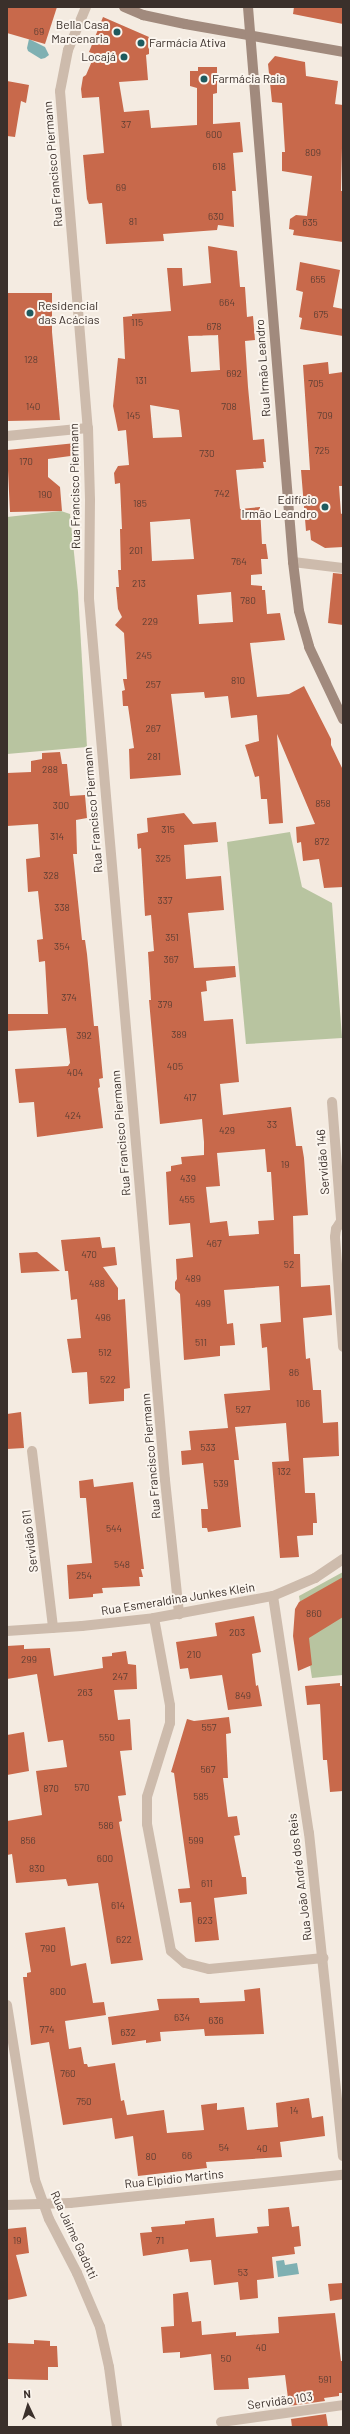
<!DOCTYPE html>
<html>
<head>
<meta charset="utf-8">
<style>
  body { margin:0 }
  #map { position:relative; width:350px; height:2434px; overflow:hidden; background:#f4ebe1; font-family:Barlow,sans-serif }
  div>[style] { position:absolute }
  .green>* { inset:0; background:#b8c4a0 }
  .water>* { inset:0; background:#7fb0b2 }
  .building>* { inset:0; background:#c8694b }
  .street>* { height:10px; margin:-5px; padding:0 5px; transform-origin:5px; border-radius:5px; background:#cdbbac }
  .secondary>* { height:10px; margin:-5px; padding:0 5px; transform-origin:5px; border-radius:5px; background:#a18a7d }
  .dots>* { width:11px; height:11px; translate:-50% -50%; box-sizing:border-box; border:2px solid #fbf5ee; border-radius:50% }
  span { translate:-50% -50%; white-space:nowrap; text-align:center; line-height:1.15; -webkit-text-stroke:4px #fbf5ee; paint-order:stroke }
  .number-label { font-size:10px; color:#5e3e33 }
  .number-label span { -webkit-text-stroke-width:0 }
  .poi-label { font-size:12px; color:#3b302b }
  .right { translate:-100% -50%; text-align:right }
  .left { translate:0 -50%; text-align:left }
  .street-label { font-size:12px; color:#3b302b }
  .frame { position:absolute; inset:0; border:8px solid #3b302b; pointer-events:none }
  .north { position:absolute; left:8px; top:2386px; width:40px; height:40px; -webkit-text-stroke:3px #fbf5ee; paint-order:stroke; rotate:356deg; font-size:11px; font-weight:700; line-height:16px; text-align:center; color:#3b302b }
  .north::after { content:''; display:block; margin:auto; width:14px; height:18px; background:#3b302b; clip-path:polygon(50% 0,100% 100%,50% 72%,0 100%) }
</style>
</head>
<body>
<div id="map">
  <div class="green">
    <i style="clip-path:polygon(61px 511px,70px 514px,78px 592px,87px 747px,7px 754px,7px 517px)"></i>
    <i style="clip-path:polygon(290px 832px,302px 887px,332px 903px,342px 1038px,246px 1044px,227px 842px)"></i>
    <i style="clip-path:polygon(343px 1572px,343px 1675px,312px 1678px,299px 1596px)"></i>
  </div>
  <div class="water">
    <i style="clip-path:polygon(29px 39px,45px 47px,49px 55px,45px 58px,41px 59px,28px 51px,27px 48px)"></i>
    <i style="clip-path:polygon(284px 2260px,285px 2265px,297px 2263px,299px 2274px,278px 2277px,276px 2261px)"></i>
  </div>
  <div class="building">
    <i style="clip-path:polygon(7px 7px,57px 7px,45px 44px,7px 33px)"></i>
    <i style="clip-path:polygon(294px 7px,343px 7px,343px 24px,293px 14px)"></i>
    <i style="clip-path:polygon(103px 17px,149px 37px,149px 54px,146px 55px,148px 80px,119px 82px,124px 112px,149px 110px,151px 128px,197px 125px,197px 88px,190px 86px,190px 71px,198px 71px,198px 67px,217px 67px,217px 93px,213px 94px,213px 124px,240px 122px,243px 152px,233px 153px,236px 191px,232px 191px,234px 227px,218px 225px,217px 230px,163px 234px,164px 241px,106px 244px,102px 203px,89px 204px,87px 199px,83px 155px,104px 153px,99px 97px,82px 98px,81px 89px,83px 77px,86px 75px,95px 54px,89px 52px)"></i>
    <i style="clip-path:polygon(275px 56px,305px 62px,306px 76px,338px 81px,335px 104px,343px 105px,341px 191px,343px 191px,343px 242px,293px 235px,294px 230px,289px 229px,290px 219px,296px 215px,307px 216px,312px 176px,282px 171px,282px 152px,285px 152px,282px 103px,272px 102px,268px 64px)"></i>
    <i style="clip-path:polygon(7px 81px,29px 85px,26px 103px,21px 101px,15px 137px,7px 136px)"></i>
    <i style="clip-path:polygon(evenodd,208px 246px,237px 251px,240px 287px,245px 287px,247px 317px,253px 316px,255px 340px,245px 341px,248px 387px,253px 440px,264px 439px,266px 462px,263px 462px,264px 468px,236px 470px,240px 509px,260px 507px,262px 544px,266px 544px,268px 559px,261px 559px,262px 574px,251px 575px,251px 585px,262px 586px,262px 590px,265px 590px,267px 614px,280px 613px,285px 640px,250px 643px,257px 697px,289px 694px,304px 686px,331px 739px,331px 745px,343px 770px,343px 887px,324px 888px,319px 859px,303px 861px,301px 842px,297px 843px,296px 827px,315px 824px,277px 734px,283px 823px,269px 824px,267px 799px,261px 799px,259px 776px,255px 777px,245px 745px,259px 741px,257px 715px,231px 718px,228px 696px,205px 698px,204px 692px,171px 694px,181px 775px,130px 779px,129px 749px,134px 748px,128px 706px,123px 706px,122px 691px,125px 690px,123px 679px,127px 679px,124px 633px,115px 625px,122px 617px,118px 609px,116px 587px,119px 587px,118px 570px,121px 570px,120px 529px,122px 529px,120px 483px,115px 484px,114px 473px,118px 466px,129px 465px,126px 430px,118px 431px,113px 406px,118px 358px,125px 359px,123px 317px,132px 316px,132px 314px,171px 311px,167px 268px,182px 268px,183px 286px,211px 283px,208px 246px,218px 335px,220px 370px,191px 372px,188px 336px,218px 335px,208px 246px,150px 405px,179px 410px,182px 437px,153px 438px,150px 405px,208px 246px,190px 519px,194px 559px,152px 561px,150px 522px,190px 519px,208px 246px,231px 592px,233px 622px,199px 624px,197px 595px,231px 592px)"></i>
    <i style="clip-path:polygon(300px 262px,340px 270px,333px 307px,343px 309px,343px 336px,300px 329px,302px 318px,299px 317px,303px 292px,296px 290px)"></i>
    <i style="clip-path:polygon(7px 293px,52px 293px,52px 332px,60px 420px,7px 421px)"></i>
    <i style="clip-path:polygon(328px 362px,329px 374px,343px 372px,343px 486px,339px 486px,341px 514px,343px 513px,343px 547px,325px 548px,311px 540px,310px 530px,306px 531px,301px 470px,310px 470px,303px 365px)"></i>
    <i style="clip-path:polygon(76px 443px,78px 455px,48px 459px,48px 477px,60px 487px,62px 511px,10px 512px,7px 450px)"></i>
    <i style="clip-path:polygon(333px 573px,343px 574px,343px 625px,328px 623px)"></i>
    <i style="clip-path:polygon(60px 752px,62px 764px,67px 764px,70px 796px,85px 795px,87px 818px,76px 820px,77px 854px,73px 854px,82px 940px,85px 940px,87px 954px,94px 1026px,98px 1026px,103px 1078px,99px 1079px,100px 1087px,98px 1088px,103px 1128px,37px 1137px,34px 1102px,19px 1103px,15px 1069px,68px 1066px,70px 1063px,66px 1028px,7px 1031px,7px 1014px,48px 1014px,45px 961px,39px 962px,37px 940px,43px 939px,38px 891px,28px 892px,26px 859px,40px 857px,38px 824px,7px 826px,7px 773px,31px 772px,31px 761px,42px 759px,42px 753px)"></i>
    <i style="clip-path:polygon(evenodd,184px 813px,193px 824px,216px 822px,218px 842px,184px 845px,186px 879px,221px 876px,224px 910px,188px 913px,194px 968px,235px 966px,236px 977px,206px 981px,207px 991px,201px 992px,204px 1021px,233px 1019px,239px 1082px,220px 1084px,223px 1115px,291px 1107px,296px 1146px,302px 1146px,304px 1158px,308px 1215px,293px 1216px,294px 1254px,300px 1254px,301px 1287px,330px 1285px,332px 1315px,303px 1318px,306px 1359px,310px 1358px,313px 1390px,321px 1390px,323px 1423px,338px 1422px,339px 1456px,303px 1458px,305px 1493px,315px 1493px,317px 1523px,313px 1523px,313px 1535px,297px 1536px,299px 1557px,280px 1558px,272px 1462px,289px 1461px,286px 1423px,235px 1427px,239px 1460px,234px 1460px,241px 1527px,208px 1532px,207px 1528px,202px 1528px,201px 1509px,208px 1509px,203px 1463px,182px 1465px,181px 1451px,191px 1450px,189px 1431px,228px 1428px,224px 1394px,270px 1390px,267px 1347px,262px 1348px,260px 1324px,281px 1322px,279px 1286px,224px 1290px,227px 1324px,233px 1323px,235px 1345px,220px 1346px,220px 1356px,184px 1360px,180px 1294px,175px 1289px,175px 1282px,177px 1279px,176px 1259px,193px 1257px,190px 1223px,169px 1225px,166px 1172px,171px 1171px,171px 1166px,182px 1164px,181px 1157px,204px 1155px,204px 1142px,202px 1119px,160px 1124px,149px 1000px,151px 1000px,148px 952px,154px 951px,151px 915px,145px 916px,141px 848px,138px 849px,137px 834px,148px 832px,147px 818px,184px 813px,265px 1149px,267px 1172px,271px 1172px,274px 1220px,258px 1221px,259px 1234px,229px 1236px,227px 1221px,210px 1223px,206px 1187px,220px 1186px,217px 1153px,265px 1149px)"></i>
    <i style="clip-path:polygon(100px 1237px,102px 1248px,115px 1247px,117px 1265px,103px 1267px,118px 1288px,118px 1300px,125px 1299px,130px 1388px,124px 1389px,124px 1401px,89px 1404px,87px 1372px,72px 1373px,67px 1339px,81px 1338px,77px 1299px,71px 1300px,68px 1271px,65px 1271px,61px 1240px)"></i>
    <i style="clip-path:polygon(37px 1252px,60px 1271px,21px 1273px,19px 1253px)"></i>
    <i style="clip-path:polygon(21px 1412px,24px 1448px,7px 1449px,7px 1414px)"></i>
    <i style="clip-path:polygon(93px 1479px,94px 1487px,133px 1482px,144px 1569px,141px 1569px,143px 1577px,139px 1577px,140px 1586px,102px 1588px,103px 1593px,93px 1594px,93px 1597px,69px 1599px,67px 1565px,92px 1563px,86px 1498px,80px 1498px,79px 1481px)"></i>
    <i style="clip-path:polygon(343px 1577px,343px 1617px,309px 1638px,312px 1665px,298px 1671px,293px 1636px,295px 1609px,299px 1602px)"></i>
    <i style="clip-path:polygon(254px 1616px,261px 1652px,252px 1654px,256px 1686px,258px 1685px,262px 1706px,228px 1710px,222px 1675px,190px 1679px,188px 1668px,180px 1669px,176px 1642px,217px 1636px,215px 1623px)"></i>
    <i style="clip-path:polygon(24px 1645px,24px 1649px,50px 1648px,54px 1676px,103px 1668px,102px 1657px,112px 1656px,112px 1653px,126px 1651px,128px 1664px,136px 1665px,137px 1689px,114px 1690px,118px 1720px,130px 1719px,132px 1750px,120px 1751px,126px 1795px,118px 1796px,122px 1821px,119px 1822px,143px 1960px,111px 1964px,98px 1883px,68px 1886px,66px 1879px,16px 1883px,12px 1854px,7px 1855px,7px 1821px,42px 1815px,36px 1771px,67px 1767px,63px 1740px,48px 1742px,37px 1674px,7px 1679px,7px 1646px)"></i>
    <i style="clip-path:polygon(340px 1683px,340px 1686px,343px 1686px,343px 1791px,330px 1792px,327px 1760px,323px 1760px,320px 1704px,307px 1705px,305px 1686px)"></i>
    <i style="clip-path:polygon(229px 1717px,231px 1733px,226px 1734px,228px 1778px,223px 1778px,228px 1817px,237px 1816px,240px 1835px,234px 1836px,242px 1877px,246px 1877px,247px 1894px,214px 1898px,219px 1940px,195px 1942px,191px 1902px,180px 1903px,178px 1889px,190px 1888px,174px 1773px,171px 1772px,187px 1719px,194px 1721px)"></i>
    <i style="clip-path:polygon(24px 1732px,29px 1771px,7px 1775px,7px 1735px)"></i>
    <i style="clip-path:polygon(65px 1927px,71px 1966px,86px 1963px,93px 2003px,104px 2002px,106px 2015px,65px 2021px,69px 2049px,81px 2047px,84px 2064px,87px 2064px,88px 2067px,115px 2063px,121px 2101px,124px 2100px,127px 2115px,164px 2110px,167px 2133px,204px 2130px,201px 2105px,217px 2103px,217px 2110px,244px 2107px,247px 2130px,278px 2127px,276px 2103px,309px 2098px,312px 2118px,323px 2116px,325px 2136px,280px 2142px,282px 2157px,206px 2162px,207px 2168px,138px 2176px,133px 2136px,115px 2139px,112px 2118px,63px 2125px,49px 2042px,31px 2045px,23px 1977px,27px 1977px,27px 1973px,31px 1972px,25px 1933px)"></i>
    <i style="clip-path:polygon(260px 1988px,264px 2034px,205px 2036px,204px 2029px,160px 2032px,161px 2041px,146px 2043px,146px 2040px,112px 2045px,108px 2017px,159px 2010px,157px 1999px,199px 1998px,200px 2003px,245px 2001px,244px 1990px)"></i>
    <i style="clip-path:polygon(289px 2207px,292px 2227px,299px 2226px,301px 2246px,294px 2247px,295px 2254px,272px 2257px,274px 2278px,257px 2280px,258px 2298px,240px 2300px,238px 2282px,214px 2285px,211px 2260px,190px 2262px,188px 2249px,143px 2256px,140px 2233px,152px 2232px,151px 2227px,185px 2224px,185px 2221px,214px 2218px,216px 2237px,258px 2233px,257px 2227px,269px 2226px,268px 2209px)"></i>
    <i style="clip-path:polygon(26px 2227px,29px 2253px,16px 2255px,27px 2296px,7px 2300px,7px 2229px)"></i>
    <i style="clip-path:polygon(343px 2283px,343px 2299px,330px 2301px,328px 2284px)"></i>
    <i style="clip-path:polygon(188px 2292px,192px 2322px,201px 2321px,202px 2335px,236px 2332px,236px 2336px,279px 2333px,278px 2317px,335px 2313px,341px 2361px,343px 2361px,343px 2393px,339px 2393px,339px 2396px,324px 2398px,325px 2401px,289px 2406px,285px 2375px,248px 2378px,249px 2389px,214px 2390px,211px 2354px,180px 2358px,180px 2352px,163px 2353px,161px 2327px,174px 2326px,173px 2294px)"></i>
    <i style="clip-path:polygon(34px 2340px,50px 2341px,50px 2346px,57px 2346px,58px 2367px,48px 2367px,48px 2380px,7px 2379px,7px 2343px,34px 2344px)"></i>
    <i style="clip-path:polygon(326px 2414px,328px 2427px,292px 2427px,291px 2419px)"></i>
  </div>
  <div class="street">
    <i style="left:86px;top:7px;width:47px;rotate:112.7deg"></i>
    <i style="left:68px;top:50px;width:42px;rotate:101deg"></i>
    <i style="left:60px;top:91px;width:338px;rotate:85.3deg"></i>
    <i style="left:88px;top:428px;width:72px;rotate:88.4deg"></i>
    <i style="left:90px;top:500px;width:99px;rotate:90.6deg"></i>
    <i style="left:89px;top:599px;width:884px;rotate:85.07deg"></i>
    <i style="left:165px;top:1480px;width:135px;rotate:84deg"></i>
    <i style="left:7px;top:436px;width:81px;rotate:-5.6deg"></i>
    <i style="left:293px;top:562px;width:50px;rotate:6.8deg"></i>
    <i style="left:332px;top:1102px;width:117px;rotate:85.6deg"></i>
    <i style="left:343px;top:1218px;width:13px;rotate:122deg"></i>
    <i style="left:336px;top:1229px;width:8px;rotate:97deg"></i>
    <i style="left:335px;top:1237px;width:110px;rotate:85.8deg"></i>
    <i style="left:32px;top:1451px;width:178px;rotate:83.2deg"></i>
    <i style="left:273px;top:1596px;width:240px;rotate:81.4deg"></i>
    <i style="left:309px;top:1833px;width:325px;rotate:84deg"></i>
    <i style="left:154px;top:1618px;width:88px;rotate:79.6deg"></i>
    <i style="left:170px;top:1705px;width:18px;rotate:90deg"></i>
    <i style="left:170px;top:1723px;width:77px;rotate:107.3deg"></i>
    <i style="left:147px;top:1797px;width:27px;rotate:90deg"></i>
    <i style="left:147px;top:1824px;width:129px;rotate:79.3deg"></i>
    <i style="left:171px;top:1951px;width:18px;rotate:41deg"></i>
    <i style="left:185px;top:1963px;width:25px;rotate:14deg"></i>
    <i style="left:209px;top:1969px;width:115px;rotate:-5.5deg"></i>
    <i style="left:7px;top:1631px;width:75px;rotate:-3.8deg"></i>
    <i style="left:82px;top:1626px;width:72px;rotate:-6.3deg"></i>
    <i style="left:154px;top:1618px;width:121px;rotate:-10.5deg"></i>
    <i style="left:273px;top:1596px;width:46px;rotate:-23.2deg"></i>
    <i style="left:315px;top:1578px;width:34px;rotate:-34deg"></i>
    <i style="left:7px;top:2005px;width:177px;rotate:80.9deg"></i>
    <i style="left:35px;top:2180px;width:41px;rotate:70.3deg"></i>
    <i style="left:49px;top:2219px;width:61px;rotate:62.6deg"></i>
    <i style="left:77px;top:2273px;width:59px;rotate:66.9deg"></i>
    <i style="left:100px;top:2327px;width:41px;rotate:77.3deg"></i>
    <i style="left:109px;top:2367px;width:61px;rotate:82.4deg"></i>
    <i style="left:7px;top:2205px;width:63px;rotate:-1.8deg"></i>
    <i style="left:70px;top:2203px;width:274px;rotate:-5.9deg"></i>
    <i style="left:221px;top:2422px;width:123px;rotate:-7.9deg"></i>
  </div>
  <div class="secondary">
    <i style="left:124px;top:7px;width:21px;rotate:23deg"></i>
    <i style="left:143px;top:15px;width:43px;rotate:12.1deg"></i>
    <i style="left:185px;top:24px;width:160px;rotate:10deg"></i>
    <i style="left:248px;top:7px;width:557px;rotate:85.36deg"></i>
    <i style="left:293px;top:562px;width:49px;rotate:83deg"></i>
    <i style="left:299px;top:611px;width:37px;rotate:74deg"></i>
    <i style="left:309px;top:647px;width:80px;rotate:64.7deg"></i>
  </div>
  <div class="dots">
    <i style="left:117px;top:32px;background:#1f5a5e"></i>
    <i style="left:141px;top:43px;background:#1f5a5e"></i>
    <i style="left:124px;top:57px;background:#1f5a5e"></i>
    <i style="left:204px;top:79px;background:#1f5a5e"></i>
    <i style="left:30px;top:313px;background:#1f5a5e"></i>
    <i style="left:325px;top:507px;background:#1f5a5e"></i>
  </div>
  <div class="number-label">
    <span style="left:39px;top:32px">69</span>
    <span style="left:126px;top:125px">37</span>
    <span style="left:214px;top:135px">600</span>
    <span style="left:313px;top:153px">809</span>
    <span style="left:219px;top:167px">618</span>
    <span style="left:121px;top:188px">69</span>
    <span style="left:216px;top:217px">630</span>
    <span style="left:133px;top:222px">81</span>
    <span style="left:310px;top:223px">635</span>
    <span style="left:318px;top:280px">655</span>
    <span style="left:227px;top:303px">664</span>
    <span style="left:321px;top:315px">675</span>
    <span style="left:137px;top:323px">115</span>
    <span style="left:214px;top:327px">678</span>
    <span style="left:31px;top:360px">128</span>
    <span style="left:234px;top:374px">692</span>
    <span style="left:141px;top:381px">131</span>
    <span style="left:316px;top:384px">705</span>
    <span style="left:33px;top:407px">140</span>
    <span style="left:229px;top:407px">708</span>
    <span style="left:133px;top:416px">145</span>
    <span style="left:325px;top:416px">709</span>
    <span style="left:322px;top:451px">725</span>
    <span style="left:207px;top:454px">730</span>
    <span style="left:26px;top:462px">170</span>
    <span style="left:222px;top:494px">742</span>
    <span style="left:45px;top:495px">190</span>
    <span style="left:140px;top:504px">185</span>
    <span style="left:136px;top:551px">201</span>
    <span style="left:239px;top:562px">764</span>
    <span style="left:139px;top:584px">213</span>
    <span style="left:248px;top:601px">780</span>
    <span style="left:150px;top:622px">229</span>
    <span style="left:144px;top:656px">245</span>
    <span style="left:238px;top:681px">810</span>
    <span style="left:153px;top:685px">257</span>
    <span style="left:153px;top:729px">267</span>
    <span style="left:154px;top:757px">281</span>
    <span style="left:50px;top:770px">288</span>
    <span style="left:323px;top:804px">858</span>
    <span style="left:61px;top:806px">300</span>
    <span style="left:168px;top:830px">315</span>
    <span style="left:57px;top:837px">314</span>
    <span style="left:322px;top:842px">872</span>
    <span style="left:163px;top:859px">325</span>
    <span style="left:51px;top:876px">328</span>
    <span style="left:165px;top:901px">337</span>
    <span style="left:62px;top:908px">338</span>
    <span style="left:172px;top:938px">351</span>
    <span style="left:62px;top:947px">354</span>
    <span style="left:171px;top:960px">367</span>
    <span style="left:69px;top:998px">374</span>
    <span style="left:165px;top:1005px">379</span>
    <span style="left:179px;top:1035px">389</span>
    <span style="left:84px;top:1036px">392</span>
    <span style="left:175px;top:1067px">405</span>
    <span style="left:75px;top:1073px">404</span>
    <span style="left:190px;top:1098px">417</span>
    <span style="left:73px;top:1116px">424</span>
    <span style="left:272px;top:1125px">33</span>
    <span style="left:227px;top:1131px">429</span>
    <span style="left:285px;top:1165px">19</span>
    <span style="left:188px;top:1179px">439</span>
    <span style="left:187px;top:1200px">455</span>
    <span style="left:214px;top:1244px">467</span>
    <span style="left:89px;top:1255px">470</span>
    <span style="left:289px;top:1265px">52</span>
    <span style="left:193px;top:1279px">489</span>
    <span style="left:97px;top:1284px">488</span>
    <span style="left:203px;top:1304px">499</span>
    <span style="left:103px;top:1318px">496</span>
    <span style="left:201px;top:1343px">511</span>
    <span style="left:105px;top:1353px">512</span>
    <span style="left:294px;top:1373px">86</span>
    <span style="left:108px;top:1380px">522</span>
    <span style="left:303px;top:1404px">106</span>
    <span style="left:243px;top:1410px">527</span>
    <span style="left:208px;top:1448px">533</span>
    <span style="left:284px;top:1472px">132</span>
    <span style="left:221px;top:1484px">539</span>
    <span style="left:114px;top:1529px">544</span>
    <span style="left:122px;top:1565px">548</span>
    <span style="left:84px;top:1576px">254</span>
    <span style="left:314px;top:1614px">860</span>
    <span style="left:237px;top:1633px">203</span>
    <span style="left:194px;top:1655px">210</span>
    <span style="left:29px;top:1660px">299</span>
    <span style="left:120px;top:1677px">247</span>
    <span style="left:85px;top:1693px">263</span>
    <span style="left:243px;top:1696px">849</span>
    <span style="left:209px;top:1728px">557</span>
    <span style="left:107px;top:1738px">550</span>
    <span style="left:208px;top:1770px">567</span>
    <span style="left:82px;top:1788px">570</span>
    <span style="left:51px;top:1789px">870</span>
    <span style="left:201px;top:1797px">585</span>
    <span style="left:106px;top:1826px">586</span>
    <span style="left:28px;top:1841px">856</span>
    <span style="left:196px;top:1841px">599</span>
    <span style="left:105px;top:1859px">600</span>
    <span style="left:37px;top:1869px">830</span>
    <span style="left:207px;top:1884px">611</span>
    <span style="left:118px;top:1906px">614</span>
    <span style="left:205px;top:1921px">623</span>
    <span style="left:124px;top:1940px">622</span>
    <span style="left:48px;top:1949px">790</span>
    <span style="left:58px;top:1992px">800</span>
    <span style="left:182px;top:2018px">634</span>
    <span style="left:216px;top:2021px">636</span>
    <span style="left:47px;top:2030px">774</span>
    <span style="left:128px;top:2033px">632</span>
    <span style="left:68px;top:2074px">760</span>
    <span style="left:84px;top:2102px">750</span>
    <span style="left:294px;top:2111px">14</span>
    <span style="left:224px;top:2148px">54</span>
    <span style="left:262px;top:2149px">40</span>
    <span style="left:187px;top:2156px">66</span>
    <span style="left:151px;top:2157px">80</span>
    <span style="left:17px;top:2241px">19</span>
    <span style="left:160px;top:2241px">71</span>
    <span style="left:243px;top:2273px">53</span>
    <span style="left:261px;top:2348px">40</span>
    <span style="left:226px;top:2359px">50</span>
    <span style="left:325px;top:2380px">591</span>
  </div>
  <div class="poi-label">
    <span class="right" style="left:109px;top:32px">Bella Casa<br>Marcenaria</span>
    <span class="left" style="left:149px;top:43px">Farmácia Ativa</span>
    <span class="right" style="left:116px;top:57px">Locajá</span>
    <span class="left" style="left:212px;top:79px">Farmácia Raia</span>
    <span class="left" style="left:38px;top:313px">Residencial<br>das Acácias</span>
    <span class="right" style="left:317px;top:507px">Edifício<br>Irmão Leandro</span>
  </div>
  <div class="street-label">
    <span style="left:53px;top:164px;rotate:-95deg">Rua Francisco Piermann</span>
    <span style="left:263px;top:368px;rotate:-94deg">Rua Irmão Leandro</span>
    <span style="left:75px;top:486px;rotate:-91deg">Rua Francisco Piermann</span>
    <span style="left:93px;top:810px;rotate:-95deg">Rua Francisco Piermann</span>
    <span style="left:121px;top:1133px;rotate:-95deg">Rua Francisco Piermann</span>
    <span style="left:323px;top:1162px;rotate:-94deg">Servidão 146</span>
    <span style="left:151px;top:1456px;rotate:-95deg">Rua Francisco Piermann</span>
    <span style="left:30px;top:1541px;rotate:-97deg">Servidão 611</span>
    <span style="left:178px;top:1599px;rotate:-9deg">Rua Esmeraldina Junkes Klein</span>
    <span style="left:300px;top:1877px;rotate:-97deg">Rua João André dos Reis</span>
    <span style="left:174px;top:2179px;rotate:-6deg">Rua Elpidio Martins</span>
    <span style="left:74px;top:2235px;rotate:65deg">Rua Jaime Gadotti</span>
    <span style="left:280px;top:2401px;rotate:-8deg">Servidão 103</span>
  </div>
  <div class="frame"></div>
  <div class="north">N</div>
</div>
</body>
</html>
